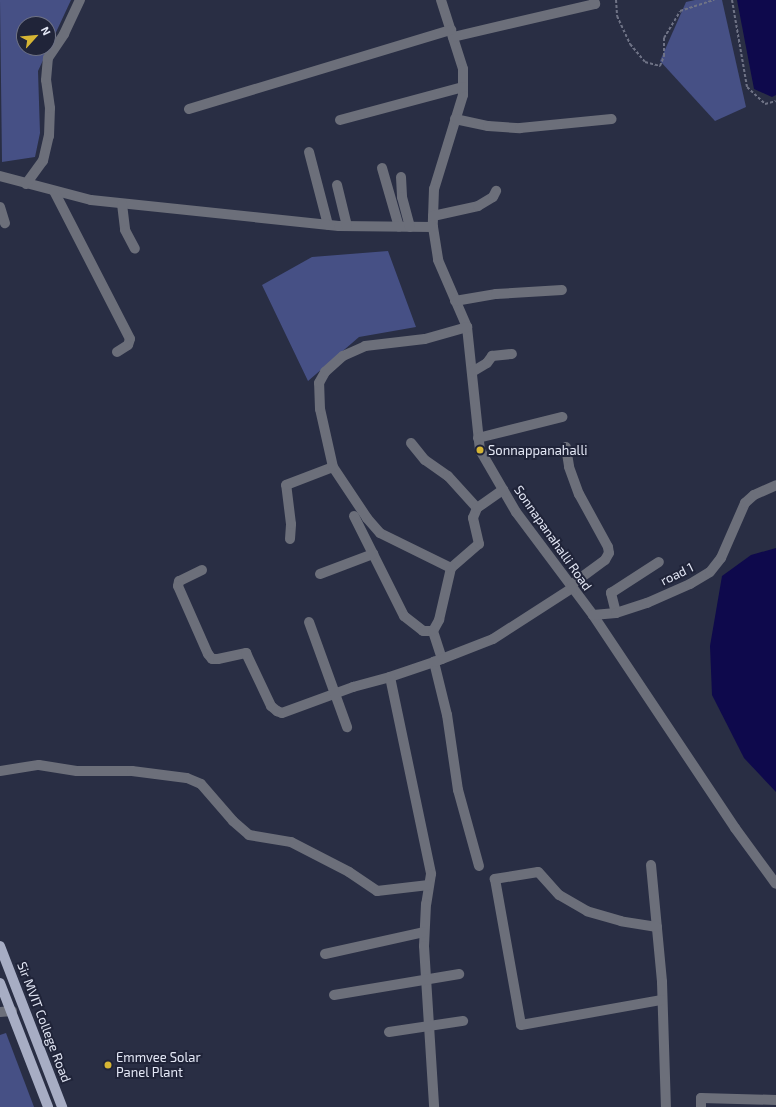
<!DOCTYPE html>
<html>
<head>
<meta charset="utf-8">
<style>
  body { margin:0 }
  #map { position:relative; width:776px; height:1107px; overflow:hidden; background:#292e44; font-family:"Exo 2",sans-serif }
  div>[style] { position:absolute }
  .green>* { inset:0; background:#465085 }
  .water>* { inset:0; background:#0e094c }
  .path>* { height:2px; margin-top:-1px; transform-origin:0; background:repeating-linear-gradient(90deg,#6f7386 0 3px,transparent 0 5px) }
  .minor>* { height:10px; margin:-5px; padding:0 5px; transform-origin:5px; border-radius:5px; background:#6c6f7a }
  .major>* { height:10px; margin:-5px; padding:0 5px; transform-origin:5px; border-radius:5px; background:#a7adc4 }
  .dots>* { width:11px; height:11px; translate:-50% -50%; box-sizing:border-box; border:2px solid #202439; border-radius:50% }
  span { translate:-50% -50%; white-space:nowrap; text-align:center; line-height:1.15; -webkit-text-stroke:4px #202439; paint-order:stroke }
  .poi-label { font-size:13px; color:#e4e8f6 }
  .left { translate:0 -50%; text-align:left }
  .street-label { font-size:13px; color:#e4e8f6 }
  .north { position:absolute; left:16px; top:16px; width:40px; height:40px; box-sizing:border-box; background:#202439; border:1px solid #6e7285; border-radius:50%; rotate:63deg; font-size:11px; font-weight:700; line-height:16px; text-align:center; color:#e4e8f6 }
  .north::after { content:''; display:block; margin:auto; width:14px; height:18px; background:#d6b534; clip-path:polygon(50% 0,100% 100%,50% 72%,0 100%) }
</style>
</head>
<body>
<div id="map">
  <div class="green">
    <i style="clip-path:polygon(evenodd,0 0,71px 0,38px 71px,40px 133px,35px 157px,2px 162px,0 0,24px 24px,48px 24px,48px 48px,24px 48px,24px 24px)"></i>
    <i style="clip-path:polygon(695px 0,722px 0,746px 107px,715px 121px,660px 61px,686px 2px)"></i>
    <i style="clip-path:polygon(388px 251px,416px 327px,359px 337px,308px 381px,262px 285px,312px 257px)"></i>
    <i style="clip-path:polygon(6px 1033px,34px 1107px,0 1107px,0 1035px)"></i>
  </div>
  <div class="water">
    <i style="clip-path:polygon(737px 0,776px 0,776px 95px,772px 97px,754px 89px)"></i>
    <i style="clip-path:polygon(776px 548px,776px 792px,744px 758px,712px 695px,710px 646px,722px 576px,751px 555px)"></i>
  </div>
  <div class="path">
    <i style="left:616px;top:0;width:16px;rotate:86deg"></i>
    <i style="left:617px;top:16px;width:31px;rotate:65deg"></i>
    <i style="left:630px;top:44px;width:23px;rotate:50deg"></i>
    <i style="left:645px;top:62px;width:16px;rotate:15deg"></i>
    <i style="left:660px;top:66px;width:11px;rotate:-68deg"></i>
    <i style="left:664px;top:56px;width:18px;rotate:-90deg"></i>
    <i style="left:664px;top:38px;width:31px;rotate:-59deg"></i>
    <i style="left:680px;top:11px;width:36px;rotate:-18deg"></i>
    <i style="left:732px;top:0;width:88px;rotate:80.2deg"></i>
    <i style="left:747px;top:87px;width:25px;rotate:43deg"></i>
    <i style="left:765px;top:104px;width:11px;rotate:-15deg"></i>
  </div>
  <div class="minor">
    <i style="left:441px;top:0;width:72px;rotate:72.3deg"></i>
    <i style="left:463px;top:69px;width:26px;rotate:90deg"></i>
    <i style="left:463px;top:95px;width:98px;rotate:107.1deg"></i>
    <i style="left:434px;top:189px;width:38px;rotate:92deg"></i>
    <i style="left:433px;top:227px;width:33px;rotate:81deg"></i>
    <i style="left:438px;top:260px;width:73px;rotate:66.6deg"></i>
    <i style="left:467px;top:327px;width:124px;rotate:84deg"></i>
    <i style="left:480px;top:450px;width:72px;rotate:59.9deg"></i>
    <i style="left:516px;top:512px;width:129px;rotate:53.2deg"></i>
    <i style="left:593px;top:615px;width:256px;rotate:56.3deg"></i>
    <i style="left:735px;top:828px;width:69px;rotate:53.8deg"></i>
    <i style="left:453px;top:37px;width:146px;rotate:-13.1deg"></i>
    <i style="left:595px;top:4px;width:4px;rotate:-104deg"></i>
    <i style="left:189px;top:109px;width:274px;rotate:-16.8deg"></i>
    <i style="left:455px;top:119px;width:34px;rotate:12deg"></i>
    <i style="left:488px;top:126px;width:32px;rotate:4deg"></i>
    <i style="left:520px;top:128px;width:92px;rotate:-5.6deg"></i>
    <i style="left:340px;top:120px;width:127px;rotate:-15deg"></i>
    <i style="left:309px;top:152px;width:75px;rotate:75.4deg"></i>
    <i style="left:382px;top:168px;width:61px;rotate:73.9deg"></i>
    <i style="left:0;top:176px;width:94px;rotate:14.8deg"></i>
    <i style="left:91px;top:200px;width:249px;rotate:6deg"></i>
    <i style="left:339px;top:226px;width:94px;rotate:0.6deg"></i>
    <i style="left:401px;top:177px;width:20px;rotate:87deg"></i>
    <i style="left:402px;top:197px;width:31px;rotate:75deg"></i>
    <i style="left:26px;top:184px;width:29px;rotate:-54deg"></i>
    <i style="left:43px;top:161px;width:26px;rotate:-77deg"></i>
    <i style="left:49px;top:136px;width:28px;rotate:-88deg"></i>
    <i style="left:50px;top:108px;width:28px;rotate:-98deg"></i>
    <i style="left:46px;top:80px;width:22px;rotate:-85deg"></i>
    <i style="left:48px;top:58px;width:29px;rotate:-56deg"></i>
    <i style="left:64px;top:34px;width:38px;rotate:-65deg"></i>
    <i style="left:337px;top:185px;width:42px;rotate:76.3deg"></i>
    <i style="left:54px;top:191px;width:166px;rotate:62.8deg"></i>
    <i style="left:130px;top:339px;width:6px;rotate:108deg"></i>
    <i style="left:128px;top:345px;width:13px;rotate:148deg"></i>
    <i style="left:122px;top:204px;width:26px;rotate:83deg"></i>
    <i style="left:125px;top:230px;width:21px;rotate:62deg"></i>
    <i style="left:0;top:207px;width:17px;rotate:73deg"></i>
    <i style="left:433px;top:216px;width:46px;rotate:-12.5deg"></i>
    <i style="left:478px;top:206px;width:17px;rotate:-31deg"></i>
    <i style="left:493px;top:197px;width:7px;rotate:-63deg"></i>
    <i style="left:455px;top:301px;width:42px;rotate:-9.7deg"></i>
    <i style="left:496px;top:294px;width:66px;rotate:-3.5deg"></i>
    <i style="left:472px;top:372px;width:17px;rotate:-31deg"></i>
    <i style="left:487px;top:363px;width:9px;rotate:-54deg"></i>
    <i style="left:492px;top:356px;width:20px;rotate:-6deg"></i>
    <i style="left:478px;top:438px;width:87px;rotate:-14deg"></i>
    <i style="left:411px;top:443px;width:22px;rotate:51deg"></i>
    <i style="left:425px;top:460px;width:28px;rotate:35deg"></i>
    <i style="left:448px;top:476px;width:43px;rotate:47.8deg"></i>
    <i style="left:566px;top:447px;width:20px;rotate:81deg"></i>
    <i style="left:569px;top:467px;width:29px;rotate:70deg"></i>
    <i style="left:579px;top:494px;width:60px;rotate:61.3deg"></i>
    <i style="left:608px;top:547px;width:6px;rotate:81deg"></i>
    <i style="left:609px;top:553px;width:8px;rotate:120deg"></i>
    <i style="left:605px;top:560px;width:42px;rotate:143.7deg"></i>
    <i style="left:354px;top:516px;width:112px;rotate:63.4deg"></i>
    <i style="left:404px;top:616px;width:24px;rotate:38deg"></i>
    <i style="left:423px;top:631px;width:10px"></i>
    <i style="left:290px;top:539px;width:15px;rotate:-86deg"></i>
    <i style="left:291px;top:524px;width:39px;rotate:-97deg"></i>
    <i style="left:286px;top:485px;width:50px;rotate:-21deg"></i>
    <i style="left:451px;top:568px;width:37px;rotate:-41deg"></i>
    <i style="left:479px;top:544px;width:27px;rotate:-103deg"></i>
    <i style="left:473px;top:518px;width:11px;rotate:-68deg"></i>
    <i style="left:477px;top:508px;width:32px;rotate:-35deg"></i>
    <i style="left:202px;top:570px;width:25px;rotate:154deg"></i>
    <i style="left:179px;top:581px;width:5px;rotate:101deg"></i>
    <i style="left:178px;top:586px;width:74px;rotate:66.2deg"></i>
    <i style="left:208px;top:654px;width:6px;rotate:51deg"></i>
    <i style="left:212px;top:659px;width:6px"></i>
    <i style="left:218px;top:659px;width:29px;rotate:-12deg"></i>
    <i style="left:246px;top:653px;width:59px;rotate:64.7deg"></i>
    <i style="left:271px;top:706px;width:8px;rotate:40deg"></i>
    <i style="left:277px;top:711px;width:5px;rotate:22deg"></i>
    <i style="left:282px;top:713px;width:76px;rotate:-20.1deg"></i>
    <i style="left:353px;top:687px;width:38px;rotate:-15deg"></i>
    <i style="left:320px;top:574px;width:57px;rotate:-20.7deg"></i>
    <i style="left:616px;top:613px;width:21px;rotate:-104deg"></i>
    <i style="left:611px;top:593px;width:57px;rotate:-32.9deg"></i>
    <i style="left:593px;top:615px;width:23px;rotate:-5deg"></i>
    <i style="left:616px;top:613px;width:33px;rotate:-18deg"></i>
    <i style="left:647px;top:603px;width:47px;rotate:-23.8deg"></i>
    <i style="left:690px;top:584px;width:23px;rotate:-31deg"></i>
    <i style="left:710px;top:572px;width:18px;rotate:-52deg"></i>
    <i style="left:721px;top:558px;width:60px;rotate:-66.4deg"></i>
    <i style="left:745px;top:503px;width:12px;rotate:-42deg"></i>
    <i style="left:754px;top:495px;width:24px;rotate:-24deg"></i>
    <i style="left:309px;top:622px;width:112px;rotate:70.1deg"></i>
    <i style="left:442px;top:659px;width:29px;rotate:-108deg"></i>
    <i style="left:433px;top:631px;width:13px;rotate:-61deg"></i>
    <i style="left:439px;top:620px;width:53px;rotate:-77deg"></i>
    <i style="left:451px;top:568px;width:79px;rotate:-153.8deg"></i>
    <i style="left:380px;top:533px;width:20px;rotate:-131deg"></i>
    <i style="left:367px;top:518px;width:61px;rotate:-123.7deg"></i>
    <i style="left:333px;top:467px;width:59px;rotate:-102.6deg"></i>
    <i style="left:320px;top:409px;width:26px;rotate:-92deg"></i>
    <i style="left:319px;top:383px;width:13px;rotate:-61deg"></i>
    <i style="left:325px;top:372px;width:24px;rotate:-42deg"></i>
    <i style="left:343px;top:356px;width:24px;rotate:-24deg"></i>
    <i style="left:365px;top:346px;width:60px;rotate:-6.7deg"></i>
    <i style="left:425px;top:339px;width:44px;rotate:-15.9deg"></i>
    <i style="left:434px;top:662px;width:46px;rotate:161.2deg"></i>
    <i style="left:390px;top:677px;width:201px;rotate:78.2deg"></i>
    <i style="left:431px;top:874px;width:30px;rotate:99deg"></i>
    <i style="left:426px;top:904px;width:42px;rotate:92.7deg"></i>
    <i style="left:424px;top:946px;width:161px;rotate:86.4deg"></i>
    <i style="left:0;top:771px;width:39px;rotate:-9deg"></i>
    <i style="left:39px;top:765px;width:38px;rotate:9deg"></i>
    <i style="left:77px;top:771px;width:55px"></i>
    <i style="left:132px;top:771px;width:55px;rotate:7.3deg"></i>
    <i style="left:187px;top:778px;width:15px;rotate:23deg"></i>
    <i style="left:201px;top:784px;width:49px;rotate:49.1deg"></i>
    <i style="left:233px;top:821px;width:21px;rotate:41deg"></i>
    <i style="left:249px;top:835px;width:43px;rotate:9.5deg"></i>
    <i style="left:291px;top:842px;width:65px;rotate:27.3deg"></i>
    <i style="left:349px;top:872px;width:34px;rotate:34deg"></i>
    <i style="left:377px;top:891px;width:52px;rotate:-6.6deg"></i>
    <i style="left:651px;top:865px;width:118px;rotate:84.6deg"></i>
    <i style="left:662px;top:982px;width:125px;rotate:88.2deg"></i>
    <i style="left:479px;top:866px;width:79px;rotate:-105.4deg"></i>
    <i style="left:458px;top:790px;width:76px;rotate:-98.3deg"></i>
    <i style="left:447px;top:715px;width:55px;rotate:-103.8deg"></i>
    <i style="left:434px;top:662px;width:63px;rotate:-21.3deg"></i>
    <i style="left:493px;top:639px;width:94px;rotate:-32.8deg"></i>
    <i style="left:657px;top:927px;width:36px;rotate:-171deg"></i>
    <i style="left:621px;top:921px;width:35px;rotate:-164deg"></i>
    <i style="left:587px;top:911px;width:32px;rotate:-150deg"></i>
    <i style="left:559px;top:895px;width:31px;rotate:-132deg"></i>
    <i style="left:538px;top:872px;width:44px;rotate:170.8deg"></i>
    <i style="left:495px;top:879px;width:148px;rotate:79.9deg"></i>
    <i style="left:521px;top:1025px;width:143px;rotate:-10.1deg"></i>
    <i style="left:325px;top:954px;width:101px;rotate:-12.5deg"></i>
    <i style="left:334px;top:995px;width:127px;rotate:-9.5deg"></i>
    <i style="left:0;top:1012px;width:12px;rotate:-5deg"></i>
    <i style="left:389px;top:1032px;width:75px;rotate:-8.5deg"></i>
    <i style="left:701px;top:1107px;width:9px;rotate:-90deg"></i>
    <i style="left:701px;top:1098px;width:75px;rotate:1.5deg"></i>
  </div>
  <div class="major">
    <i style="left:0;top:946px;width:173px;rotate:68.9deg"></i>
    <i style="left:0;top:983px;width:133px;rotate:68.8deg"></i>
  </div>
  <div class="dots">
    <i style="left:480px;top:450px;background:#d6b534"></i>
    <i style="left:108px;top:1065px;background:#d6b534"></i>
  </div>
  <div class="poi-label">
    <span class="left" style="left:488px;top:450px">Sonnappanahalli</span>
    <span class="left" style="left:116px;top:1065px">Emmvee Solar<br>Panel Plant</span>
  </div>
  <div class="street-label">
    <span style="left:553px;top:538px;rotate:55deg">Sonnapanahalli Road</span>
    <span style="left:677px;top:574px;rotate:-26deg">road 1</span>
    <span style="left:44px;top:1022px;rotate:69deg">Sir MVIT College Road</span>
  </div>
  <div class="north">N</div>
</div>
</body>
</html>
